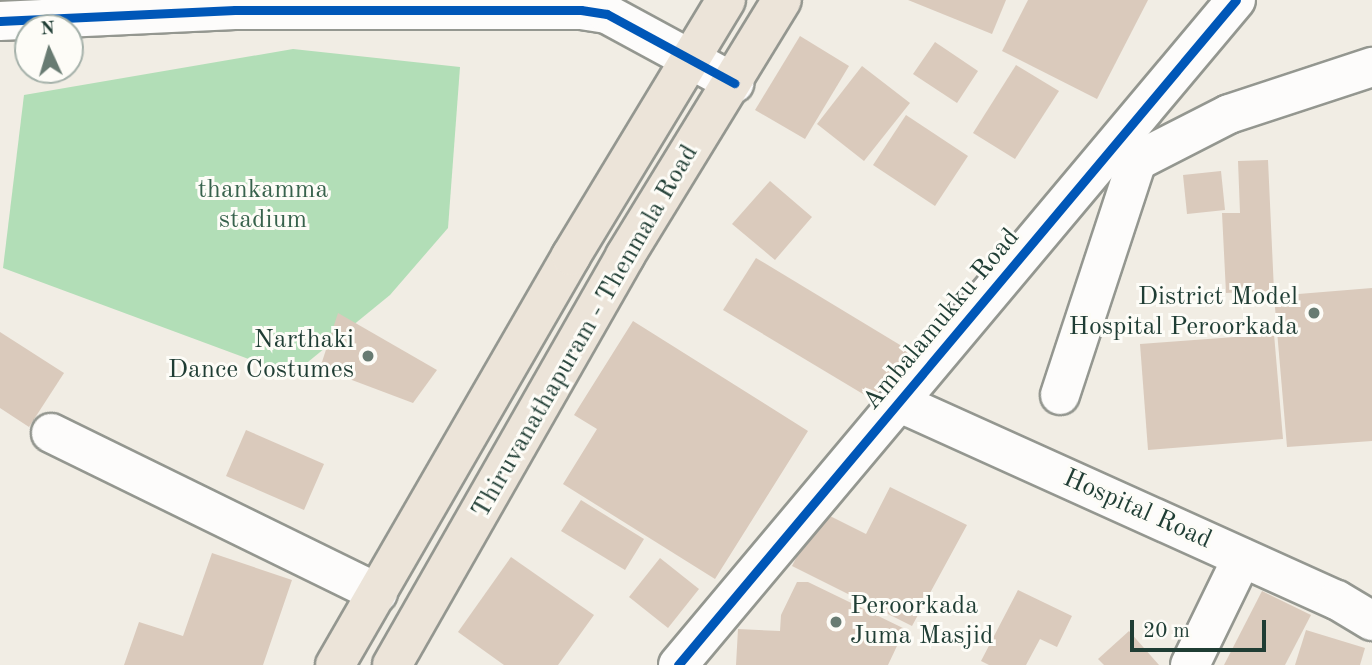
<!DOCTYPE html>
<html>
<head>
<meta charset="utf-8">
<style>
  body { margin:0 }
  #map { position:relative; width:1372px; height:665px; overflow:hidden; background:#f1ede4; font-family:"Old Standard TT",serif }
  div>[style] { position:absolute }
  .green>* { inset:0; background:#b2deb7 }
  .building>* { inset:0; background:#dacabc }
  .roads { filter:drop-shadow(2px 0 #949790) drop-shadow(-2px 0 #949790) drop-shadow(0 2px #949790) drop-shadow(0 -2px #949790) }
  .minor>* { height:38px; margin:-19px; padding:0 19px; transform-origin:19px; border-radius:19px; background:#fdfcfb }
  .major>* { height:38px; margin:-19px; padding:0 19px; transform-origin:19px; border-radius:19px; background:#ece4d9 }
  .cycleway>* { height:9px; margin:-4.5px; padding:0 4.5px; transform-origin:4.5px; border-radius:4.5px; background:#0057b8 }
  .dots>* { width:19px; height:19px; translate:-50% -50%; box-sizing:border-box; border:4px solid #fdfcf7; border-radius:50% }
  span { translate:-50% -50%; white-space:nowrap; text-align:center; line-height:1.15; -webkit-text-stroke:6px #fdfcf7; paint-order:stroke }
  .park-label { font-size:26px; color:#37624c }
  .poi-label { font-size:26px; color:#1f3d34 }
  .right { translate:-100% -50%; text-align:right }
  .left { translate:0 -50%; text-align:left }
  .street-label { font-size:26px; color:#1f3d34 }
  .north { position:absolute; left:14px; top:14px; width:70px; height:70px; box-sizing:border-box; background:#fdfcf7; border:2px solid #a4b0a9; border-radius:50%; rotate:356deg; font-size:19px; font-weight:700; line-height:28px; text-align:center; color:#1f3d34 }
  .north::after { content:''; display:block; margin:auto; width:24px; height:32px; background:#687b72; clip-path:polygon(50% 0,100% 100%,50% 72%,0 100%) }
  .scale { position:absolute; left:1130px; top:620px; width:136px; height:32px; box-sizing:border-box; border:4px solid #1f3d34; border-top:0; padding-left:9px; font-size:21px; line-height:24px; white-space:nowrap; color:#1f3d34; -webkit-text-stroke:5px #fdfcf7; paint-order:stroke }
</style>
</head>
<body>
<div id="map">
  <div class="green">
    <i style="clip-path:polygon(293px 49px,460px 67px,448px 228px,390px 295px,292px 375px,3px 268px,24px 95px)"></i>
  </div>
  <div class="building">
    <i style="clip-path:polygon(908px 0,1006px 0,992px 34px)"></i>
    <i style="clip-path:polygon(1028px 0,1148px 0,1097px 99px,1002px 51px)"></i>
    <i style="clip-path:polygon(800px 36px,849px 66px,805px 139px,755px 110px)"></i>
    <i style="clip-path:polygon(935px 42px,978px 71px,957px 103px,913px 74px)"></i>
    <i style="clip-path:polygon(1016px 65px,1059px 91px,1015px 159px,973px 133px)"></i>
    <i style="clip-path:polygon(862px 66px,910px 103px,864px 161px,817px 124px)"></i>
    <i style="clip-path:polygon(906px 115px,968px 156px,935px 206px,873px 165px)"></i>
    <i style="clip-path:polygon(1268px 160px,1274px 291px,1226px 293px,1222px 213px,1240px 213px,1238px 161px)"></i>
    <i style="clip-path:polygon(1221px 171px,1225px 210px,1187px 214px,1183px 175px)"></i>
    <i style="clip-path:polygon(770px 181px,812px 217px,775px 260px,732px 224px)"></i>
    <i style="clip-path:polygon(756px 258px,915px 354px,883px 406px,723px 310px)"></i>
    <i style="clip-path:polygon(1372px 288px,1372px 441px,1287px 447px,1274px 296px)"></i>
    <i style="clip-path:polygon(338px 313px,437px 370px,413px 403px,320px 368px)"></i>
    <i style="clip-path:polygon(633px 321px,808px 431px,715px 579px,563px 484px,597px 429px,574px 415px)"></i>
    <i style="clip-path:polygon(0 332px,64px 373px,29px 427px,0 408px)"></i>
    <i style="clip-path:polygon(1274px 334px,1283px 439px,1148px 450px,1140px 344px)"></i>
    <i style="clip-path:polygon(246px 430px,324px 464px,304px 510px,226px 476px)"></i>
    <i style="clip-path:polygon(890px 487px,967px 525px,912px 626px,792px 566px,820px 511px,866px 534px)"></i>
    <i style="clip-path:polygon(581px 500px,644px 539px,625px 570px,561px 531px)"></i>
    <i style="clip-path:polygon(212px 553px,292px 580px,263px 665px,124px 665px,139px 622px,183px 636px)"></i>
    <i style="clip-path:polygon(511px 557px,594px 615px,558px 665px,504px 665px,458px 632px)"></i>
    <i style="clip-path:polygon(660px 558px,699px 589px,668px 628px,629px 597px)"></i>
    <i style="clip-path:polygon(797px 582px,808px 582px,905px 629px,888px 665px,736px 665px,738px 629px,780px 631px,781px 615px)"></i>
    <i style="clip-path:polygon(1018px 590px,1072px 616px,1057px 647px,1040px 639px,1026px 665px,989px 665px,981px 661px)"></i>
    <i style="clip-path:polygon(1262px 591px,1311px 615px,1285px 665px,1224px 665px)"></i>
    <i style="clip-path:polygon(1306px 630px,1365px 648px,1360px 665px,1295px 665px)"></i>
    <i style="clip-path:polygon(1129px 631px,1159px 665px,1104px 665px,1098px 659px)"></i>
  </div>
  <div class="roads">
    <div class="minor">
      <i style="left:0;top:21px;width:235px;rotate:-2.7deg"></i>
      <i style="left:235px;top:10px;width:346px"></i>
      <i style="left:581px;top:10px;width:26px;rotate:9deg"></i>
      <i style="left:607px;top:14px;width:145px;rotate:28.5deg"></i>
      <i style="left:1060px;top:395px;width:246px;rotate:-71.8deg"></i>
      <i style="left:1137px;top:161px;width:103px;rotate:-27.1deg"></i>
      <i style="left:1229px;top:114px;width:151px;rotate:-18.2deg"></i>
      <i style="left:900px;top:403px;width:479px;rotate:24.3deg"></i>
      <i style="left:1337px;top:600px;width:41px;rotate:31deg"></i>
      <i style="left:51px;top:433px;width:364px;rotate:26.1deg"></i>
      <i style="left:678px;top:665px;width:868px;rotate:-50deg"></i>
      <i style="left:1190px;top:665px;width:119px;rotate:-64.1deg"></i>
    </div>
    <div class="major">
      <i style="left:335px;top:665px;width:472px;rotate:-60deg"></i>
      <i style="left:571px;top:256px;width:299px;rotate:-58.8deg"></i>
      <i style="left:392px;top:665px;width:471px;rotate:-60.3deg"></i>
      <i style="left:625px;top:256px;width:300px;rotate:-58.5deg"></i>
    </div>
  </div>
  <div class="cycleway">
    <i style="left:0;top:21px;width:235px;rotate:-2.7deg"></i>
    <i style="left:235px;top:10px;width:346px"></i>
    <i style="left:581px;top:10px;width:26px;rotate:9deg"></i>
    <i style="left:607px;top:14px;width:145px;rotate:28.5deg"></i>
    <i style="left:678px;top:665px;width:868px;rotate:-50deg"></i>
  </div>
  <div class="dots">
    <i style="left:1314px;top:313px;background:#687b72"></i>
    <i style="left:368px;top:356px;background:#687b72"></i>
    <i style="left:836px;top:622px;background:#687b72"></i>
  </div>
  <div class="park-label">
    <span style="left:263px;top:206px">thankamma<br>stadium</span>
  </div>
  <div class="poi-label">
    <span class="right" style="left:1298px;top:313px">District Model<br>Hospital Peroorkada</span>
    <span class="right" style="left:354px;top:356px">Narthaki<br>Dance Costumes</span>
    <span class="left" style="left:850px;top:622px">Peroorkada<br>Juma Masjid</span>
  </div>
  <div class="street-label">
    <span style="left:942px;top:320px;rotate:-50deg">Ambalamukku Road</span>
    <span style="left:586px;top:332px;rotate:-60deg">Thiruvanathapuram - Thenmala Road</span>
    <span style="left:1137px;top:510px;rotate:24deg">Hospital Road</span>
  </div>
  <div class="north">N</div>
  <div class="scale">20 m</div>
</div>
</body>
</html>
